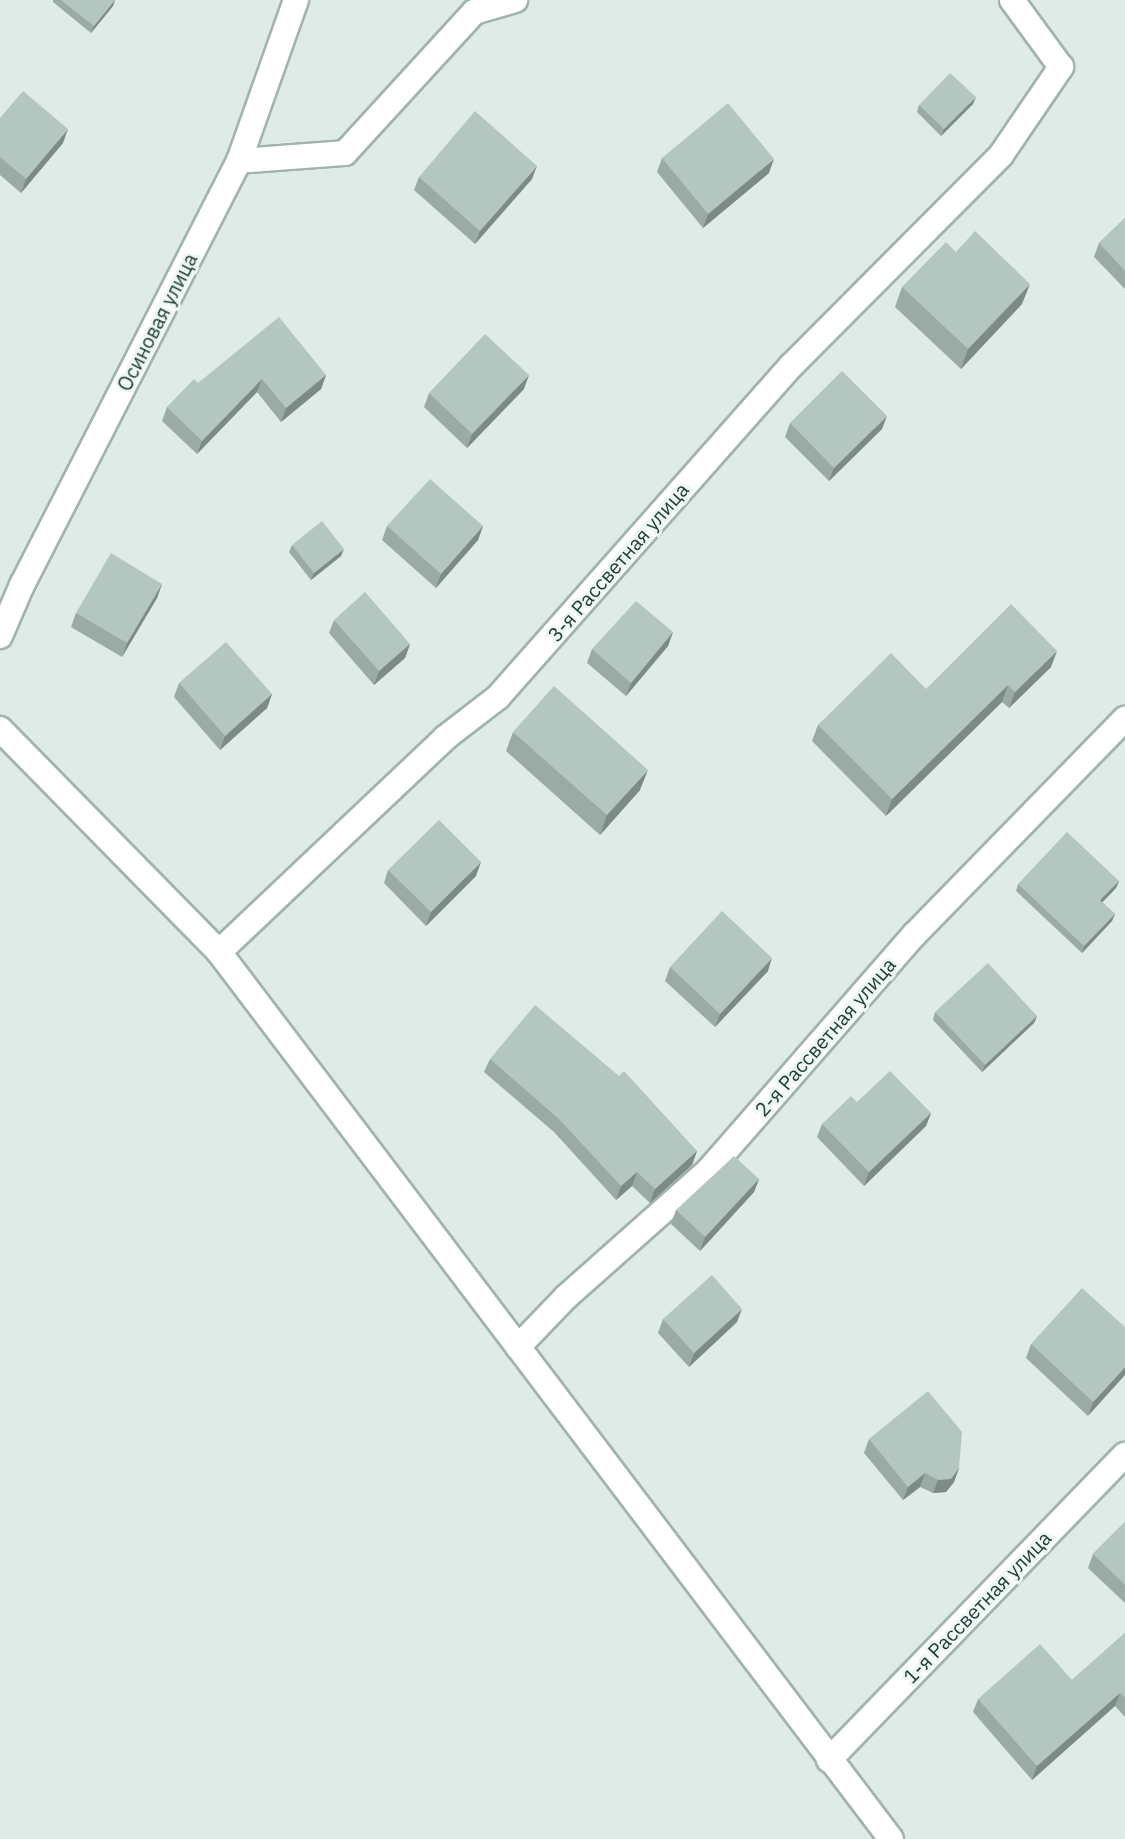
<!DOCTYPE html>
<html>
<head>
<meta charset="utf-8">
<style>
  body { margin:0 }
  #map { position:relative; width:1125px; height:1839px; overflow:hidden; background:#deebe6; font-family:"IBM Plex Sans",sans-serif }
  div>[style] { position:absolute }
  .roads { filter:drop-shadow(2px 0 #a1b3ae) drop-shadow(-2px 0 #a1b3ae) drop-shadow(0 2px #a1b3ae) drop-shadow(0 -2px #a1b3ae) }
  .minor>* { height:24px; margin:-12px; padding:0 12px; transform-origin:12px; border-radius:12px; background:#fff }
  .wall>* { inset:0; background:#9aaaa5 }
  .shaded-wall>* { inset:0; background:#7d8b86 }
  .building>* { inset:0; background:#b3c6c0 }
  span { translate:-50% -50%; white-space:nowrap; text-align:center; line-height:1.15; -webkit-text-stroke:6px #eef7f4; paint-order:stroke }
  .street-label { font-size:20px; color:#1e3b37 }
</style>
</head>
<body>
<div id="map">
  <div class="roads">
    <div class="minor">
      <i style="left:239px;top:161px;width:106px;rotate:-4.3deg"></i>
      <i style="left:345px;top:153px;width:191px;rotate:-47.5deg"></i>
      <i style="left:474px;top:12px;width:43px;rotate:-16.3deg"></i>
      <i style="left:0;top:636px;width:56px;rotate:-66.7deg"></i>
      <i style="left:22px;top:585px;width:476px;rotate:-62.9deg"></i>
      <i style="left:239px;top:161px;width:171px;rotate:-70.5deg"></i>
      <i style="left:0;top:729px;width:313px;rotate:45.5deg"></i>
      <i style="left:219px;top:952px;width:1113px;rotate:52.85deg"></i>
      <i style="left:219px;top:952px;width:311px;rotate:-43.4deg"></i>
      <i style="left:445px;top:738px;width:67px;rotate:-37.7deg"></i>
      <i style="left:498px;top:697px;width:443px;rotate:-48.5deg"></i>
      <i style="left:792px;top:365px;width:296px;rotate:-45.1deg"></i>
      <i style="left:1001px;top:155px;width:107px;rotate:-55.7deg"></i>
      <i style="left:1061px;top:67px;width:83px;rotate:-126.2deg"></i>
      <i style="left:518px;top:1347px;width:69px;rotate:-46.2deg"></i>
      <i style="left:566px;top:1297px;width:190px;rotate:-41.6deg"></i>
      <i style="left:708px;top:1171px;width:315px;rotate:-48.9deg"></i>
      <i style="left:915px;top:934px;width:301px;rotate:-45.7deg"></i>
      <i style="left:829px;top:1760px;width:425px;rotate:-45.9deg"></i>
    </div>
  </div>
  <div class="wall">
    <i style="clip-path:polygon(53px 0,115px 0,113px 6px,91px 33px,53px 2px)"></i>
    <i style="clip-path:polygon(973px 104px,941px 136px,917px 112px,919px 105px)"></i>
    <i style="clip-path:polygon(0 118px,63px 143px,21px 193px,0 175px)"></i>
    <i style="clip-path:polygon(662px 158px,769px 173px,703px 228px,657px 172px)"></i>
    <i style="clip-path:polygon(419px 177px,532px 179px,475px 244px,414px 190px)"></i>
    <i style="clip-path:polygon(1125px 218px,1125px 289px,1094px 257px,1099px 243px)"></i>
    <i style="clip-path:polygon(956px 252px,1022px 304px,961px 369px,895px 307px,902px 287px)"></i>
    <i style="clip-path:polygon(326px 375px,321px 389px,281px 422px,257px 392px,197px 454px,162px 421px,167px 407px,198px 383px)"></i>
    <i style="clip-path:polygon(524px 389px,467px 448px,424px 407px,429px 393px)"></i>
    <i style="clip-path:polygon(790px 423px,882px 429px,829px 481px,785px 437px)"></i>
    <i style="clip-path:polygon(387px 526px,483px 526px,478px 540px,436px 588px,382px 540px)"></i>
    <i style="clip-path:polygon(292px 545px,341px 556px,311px 580px,289px 552px)"></i>
    <i style="clip-path:polygon(162px 584px,157px 598px,122px 657px,71px 627px,76px 613px)"></i>
    <i style="clip-path:polygon(334px 620px,410px 644px,405px 658px,374px 685px,329px 633px)"></i>
    <i style="clip-path:polygon(673px 632px,668px 646px,626px 696px,587px 663px,592px 649px)"></i>
    <i style="clip-path:polygon(1051px 667px,1009px 708px,1002px 702px,886px 816px,812px 741px,818px 725px,926px 689px)"></i>
    <i style="clip-path:polygon(179px 683px,272px 694px,267px 708px,220px 750px,174px 697px)"></i>
    <i style="clip-path:polygon(513px 732px,640px 790px,600px 835px,506px 751px)"></i>
    <i style="clip-path:polygon(388px 870px,476px 876px,426px 926px,384px 883px)"></i>
    <i style="clip-path:polygon(1119px 881px,1116px 888px,1102px 902px,1115px 914px,1112px 921px,1082px 953px,1016px 891px,1018px 884px)"></i>
    <i style="clip-path:polygon(670px 967px,768px 971px,715px 1027px,665px 981px)"></i>
    <i style="clip-path:polygon(935px 1012px,1037px 1016px,1034px 1023px,982px 1072px,933px 1020px)"></i>
    <i style="clip-path:polygon(490px 1059px,697px 1151px,692px 1165px,650px 1203px,632px 1186px,616px 1200px,554px 1132px,484px 1072px)"></i>
    <i style="clip-path:polygon(857px 1102px,931px 1113px,926px 1126px,864px 1186px,817px 1137px,822px 1124px)"></i>
    <i style="clip-path:polygon(759px 1179px,754px 1192px,700px 1251px,671px 1224px,676px 1210px)"></i>
    <i style="clip-path:polygon(663px 1319px,737px 1322px,689px 1367px,658px 1333px)"></i>
    <i style="clip-path:polygon(1125px 1327px,1088px 1416px,1026px 1358px,1031px 1344px)"></i>
    <i style="clip-path:polygon(869px 1439px,959px 1468px,954px 1482px,946px 1492px,933px 1493px,920px 1487px,903px 1500px,864px 1453px)"></i>
    <i style="clip-path:polygon(1125px 1522px,1125px 1603px,1088px 1568px,1093px 1554px)"></i>
    <i style="clip-path:polygon(1125px 1633px,1125px 1717px,1115px 1706px,1032px 1780px,973px 1712px,978px 1699px,1072px 1680px)"></i>
  </div>
  <div class="shaded-wall">
    <i style="clip-path:polygon(115px 0,113px 6px,91px 33px,94px 26px)"></i>
    <i style="clip-path:polygon(976px 97px,973px 104px,941px 136px,944px 129px)"></i>
    <i style="clip-path:polygon(68px 129px,63px 143px,21px 193px,26px 179px)"></i>
    <i style="clip-path:polygon(774px 159px,769px 173px,703px 228px,708px 214px)"></i>
    <i style="clip-path:polygon(537px 166px,532px 179px,475px 244px,480px 231px)"></i>
    <i style="clip-path:polygon(1030px 284px,1022px 304px,961px 369px,968px 349px)"></i>
    <i style="clip-path:polygon(326px 375px,321px 389px,281px 422px,286px 408px)"></i>
    <i style="clip-path:polygon(529px 375px,524px 389px,467px 448px,472px 434px)"></i>
    <i style="clip-path:polygon(262px 379px,257px 392px,197px 454px,202px 441px)"></i>
    <i style="clip-path:polygon(887px 416px,882px 429px,829px 481px,834px 468px)"></i>
    <i style="clip-path:polygon(483px 526px,478px 540px,436px 588px,441px 574px)"></i>
    <i style="clip-path:polygon(344px 549px,341px 556px,311px 580px,314px 573px)"></i>
    <i style="clip-path:polygon(162px 584px,157px 598px,122px 657px,127px 643px)"></i>
    <i style="clip-path:polygon(673px 632px,668px 646px,626px 696px,631px 683px)"></i>
    <i style="clip-path:polygon(410px 644px,405px 658px,374px 685px,379px 671px)"></i>
    <i style="clip-path:polygon(1057px 651px,1051px 667px,1009px 708px,1015px 692px)"></i>
    <i style="clip-path:polygon(1008px 685px,1002px 702px,886px 816px,892px 799px)"></i>
    <i style="clip-path:polygon(272px 694px,267px 708px,220px 750px,225px 736px)"></i>
    <i style="clip-path:polygon(648px 770px,640px 790px,600px 835px,607px 815px)"></i>
    <i style="clip-path:polygon(481px 862px,476px 876px,426px 926px,431px 912px)"></i>
    <i style="clip-path:polygon(1119px 881px,1116px 888px,1098px 907px,1100px 900px)"></i>
    <i style="clip-path:polygon(1115px 914px,1112px 921px,1082px 953px,1084px 946px)"></i>
    <i style="clip-path:polygon(772px 958px,768px 971px,715px 1027px,720px 1014px)"></i>
    <i style="clip-path:polygon(1037px 1016px,1034px 1023px,982px 1072px,985px 1065px)"></i>
    <i style="clip-path:polygon(931px 1113px,926px 1126px,864px 1186px,869px 1172px)"></i>
    <i style="clip-path:polygon(697px 1151px,692px 1165px,650px 1203px,655px 1189px)"></i>
    <i style="clip-path:polygon(637px 1172px,632px 1186px,616px 1200px,621px 1186px)"></i>
    <i style="clip-path:polygon(759px 1179px,754px 1192px,700px 1251px,705px 1237px)"></i>
    <i style="clip-path:polygon(742px 1309px,737px 1322px,689px 1367px,694px 1353px)"></i>
    <i style="clip-path:polygon(1125px 1367px,1125px 1375px,1088px 1416px,1093px 1402px)"></i>
    <i style="clip-path:polygon(959px 1468px,954px 1482px,946px 1492px,933px 1493px,938px 1480px)"></i>
    <i style="clip-path:polygon(925px 1473px,920px 1487px,903px 1500px,908px 1487px)"></i>
    <i style="clip-path:polygon(1120px 1693px,1115px 1706px,1032px 1780px,1037px 1766px)"></i>
  </div>
  <div class="building">
    <i style="clip-path:polygon(61px 0,115px 0,94px 26px)"></i>
    <i style="clip-path:polygon(950px 73px,976px 97px,944px 129px,919px 105px)"></i>
    <i style="clip-path:polygon(23px 91px,68px 129px,26px 179px,0 157px,0 118px)"></i>
    <i style="clip-path:polygon(728px 103px,774px 159px,708px 214px,662px 158px)"></i>
    <i style="clip-path:polygon(475px 111px,537px 166px,480px 231px,419px 177px)"></i>
    <i style="clip-path:polygon(1125px 218px,1125px 271px,1099px 243px)"></i>
    <i style="clip-path:polygon(975px 231px,1030px 284px,968px 349px,902px 287px,946px 242px,956px 252px)"></i>
    <i style="clip-path:polygon(279px 317px,326px 375px,286px 408px,262px 379px,202px 441px,167px 407px,194px 379px,198px 383px)"></i>
    <i style="clip-path:polygon(485px 334px,529px 375px,472px 434px,429px 393px)"></i>
    <i style="clip-path:polygon(842px 371px,887px 416px,834px 468px,790px 423px)"></i>
    <i style="clip-path:polygon(430px 479px,483px 526px,441px 574px,387px 526px)"></i>
    <i style="clip-path:polygon(322px 521px,344px 549px,314px 573px,292px 545px)"></i>
    <i style="clip-path:polygon(111px 553px,162px 584px,127px 643px,76px 613px)"></i>
    <i style="clip-path:polygon(365px 592px,410px 644px,379px 671px,334px 620px)"></i>
    <i style="clip-path:polygon(636px 601px,673px 632px,631px 683px,592px 649px)"></i>
    <i style="clip-path:polygon(1011px 604px,1057px 651px,1015px 692px,1008px 685px,892px 799px,818px 725px,891px 653px,926px 689px)"></i>
    <i style="clip-path:polygon(226px 642px,272px 694px,225px 736px,179px 683px)"></i>
    <i style="clip-path:polygon(554px 686px,648px 770px,607px 815px,513px 732px)"></i>
    <i style="clip-path:polygon(439px 820px,481px 862px,431px 912px,388px 870px)"></i>
    <i style="clip-path:polygon(1067px 832px,1119px 881px,1100px 900px,1115px 914px,1084px 946px,1018px 884px)"></i>
    <i style="clip-path:polygon(722px 911px,772px 958px,720px 1014px,670px 967px)"></i>
    <i style="clip-path:polygon(988px 963px,1037px 1016px,985px 1065px,935px 1012px)"></i>
    <i style="clip-path:polygon(535px 1005px,619px 1076px,624px 1071px,697px 1151px,655px 1189px,637px 1172px,621px 1186px,559px 1119px,490px 1059px)"></i>
    <i style="clip-path:polygon(890px 1071px,931px 1113px,869px 1172px,822px 1124px,851px 1096px,857px 1102px)"></i>
    <i style="clip-path:polygon(734px 1156px,759px 1179px,705px 1237px,676px 1210px)"></i>
    <i style="clip-path:polygon(712px 1275px,742px 1309px,694px 1353px,663px 1319px)"></i>
    <i style="clip-path:polygon(1082px 1288px,1125px 1327px,1125px 1367px,1093px 1402px,1031px 1344px)"></i>
    <i style="clip-path:polygon(928px 1391px,962px 1432px,959px 1468px,951px 1479px,938px 1480px,925px 1473px,908px 1487px,869px 1439px)"></i>
    <i style="clip-path:polygon(1125px 1522px,1125px 1585px,1093px 1554px)"></i>
    <i style="clip-path:polygon(1125px 1633px,1125px 1698px,1120px 1693px,1037px 1766px,978px 1699px,1040px 1644px,1072px 1680px)"></i>
  </div>
  <div class="street-label">
    <span style="left:157px;top:322px;rotate:-63deg">Осиновая улица</span>
    <span style="left:618px;top:562px;rotate:-49deg">3-я Рассветная улица</span>
    <span style="left:825px;top:1037px;rotate:-49deg">2-я Рассветная улица</span>
    <span style="left:977px;top:1607px;rotate:-46deg">1-я Рассветная улица</span>
  </div>
</div>
</body>
</html>
